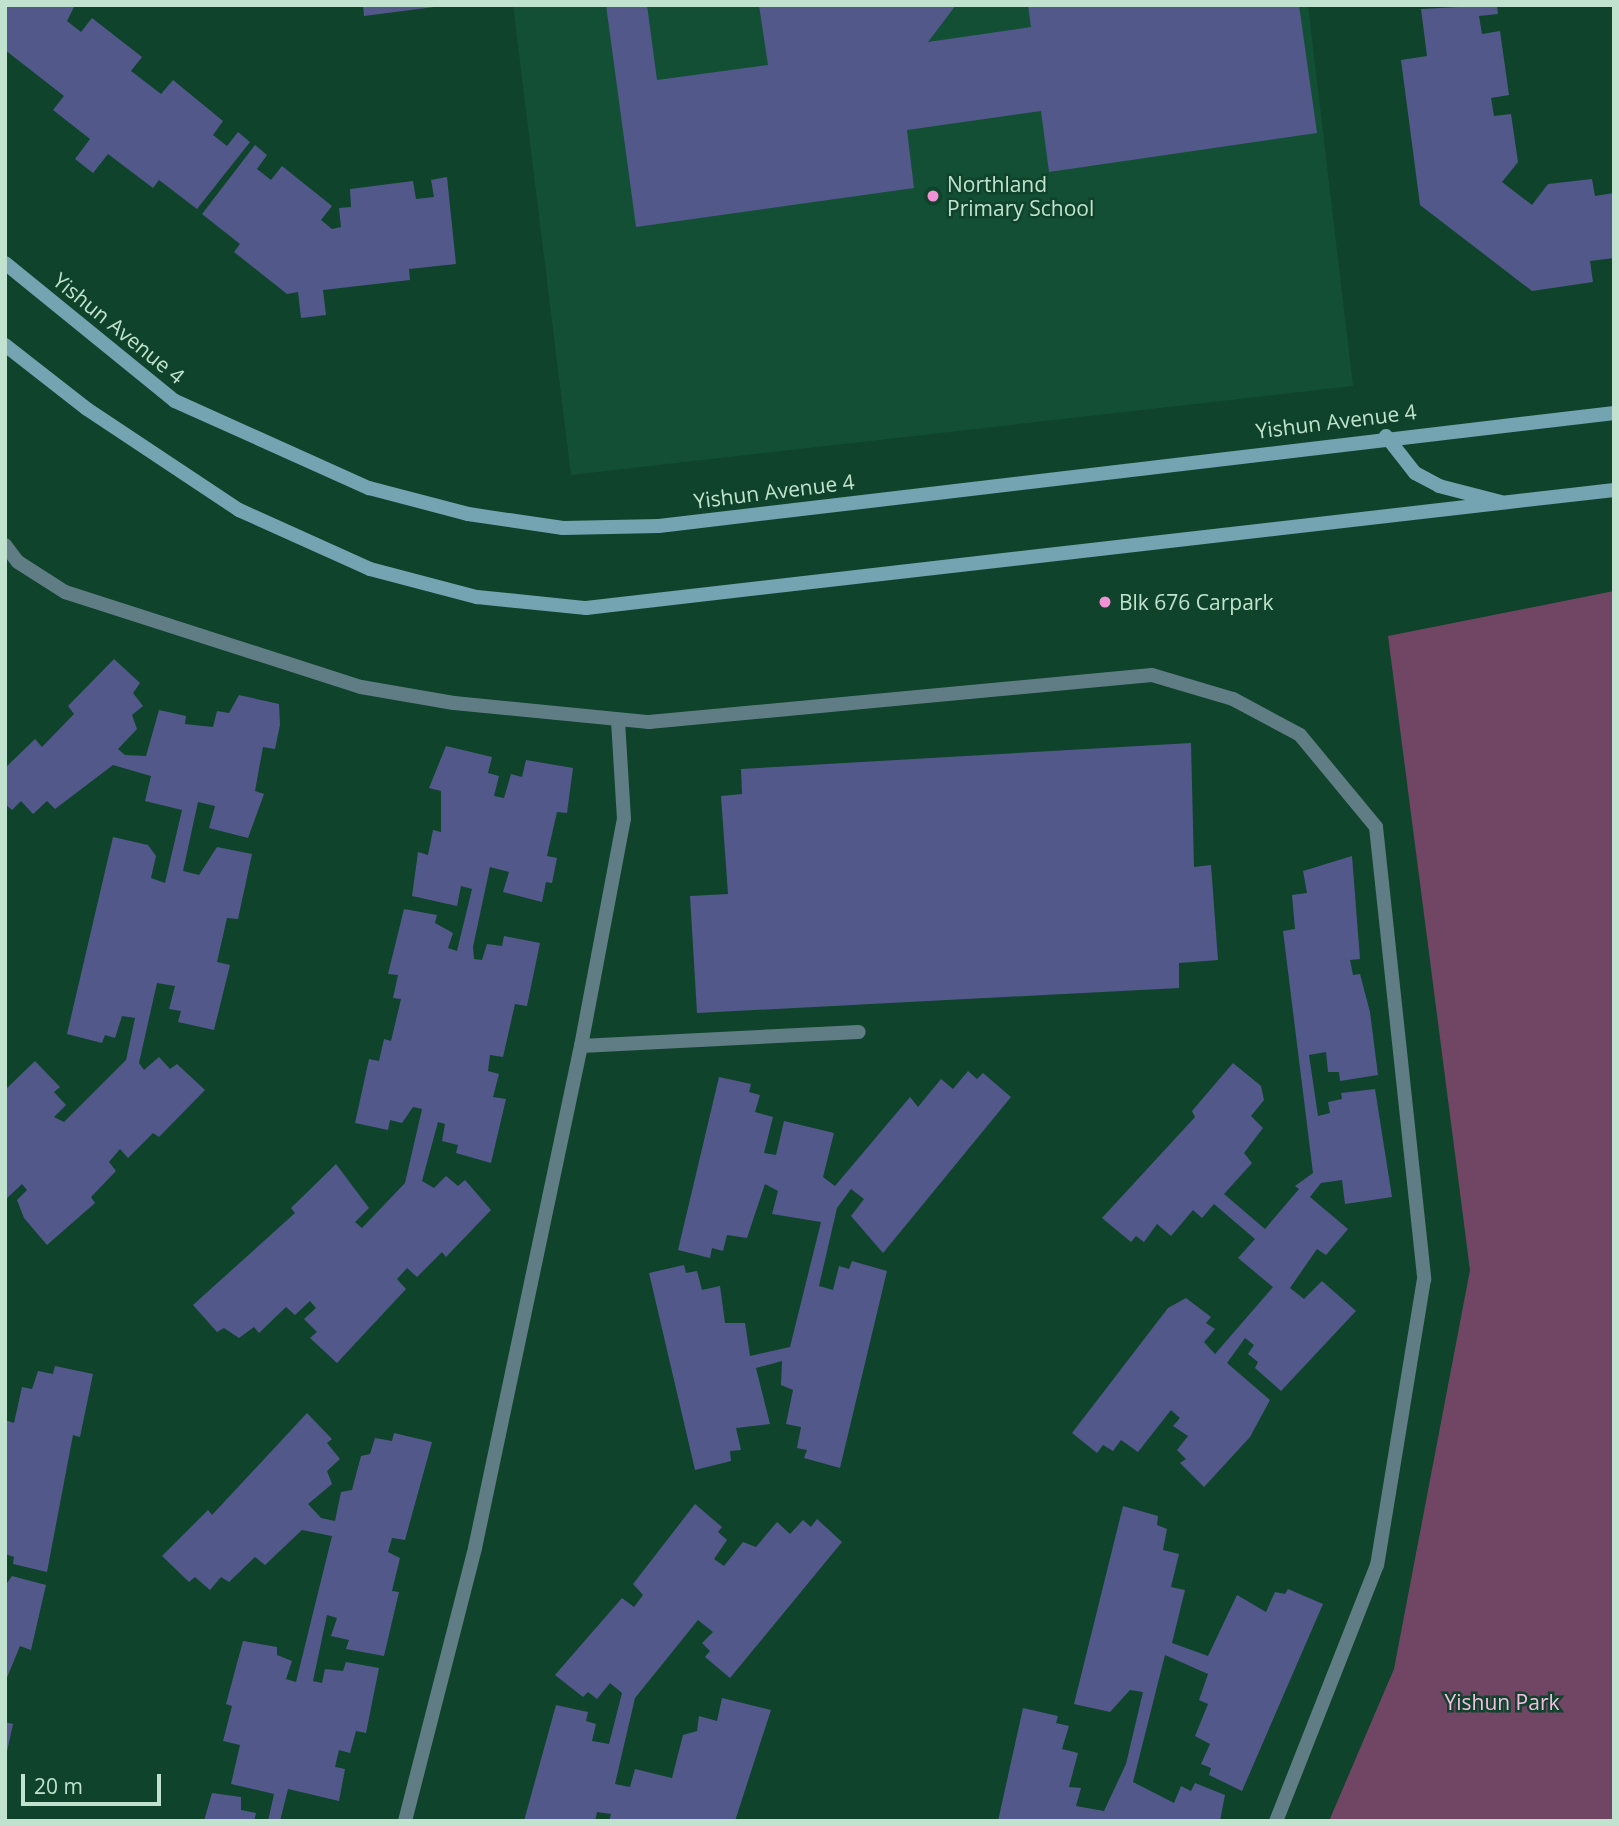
<!DOCTYPE html>
<html>
<head>
<meta charset="utf-8">
<style>
  body { margin:0 }
  #map { position:relative; width:1619px; height:1826px; overflow:hidden; background:#0f432b; font-family:"Open Sans",sans-serif }
  div>[style] { position:absolute }
  .built>* { inset:0; background:#134f34 }
  .green>* { inset:0; background:#714564 }
  .building>* { inset:0; background:#53588a }
  .lane>* { height:14px; margin:-7px; padding:0 7px; transform-origin:7px; border-radius:7px; background:#607d86 }
  .secondary>* { height:14px; margin:-7px; padding:0 7px; transform-origin:7px; border-radius:7px; background:#74a3b2 }
  .dots>* { width:19px; height:19px; translate:-50% -50%; box-sizing:border-box; border:4px solid #0f432b; border-radius:50% }
  span { translate:-50% -50%; white-space:nowrap; text-align:center; line-height:1.15; -webkit-text-stroke:5px #0f432b; paint-order:stroke }
  .poi-label { font-size:21px; color:#c1e2ce }
  .left { translate:0 -50%; text-align:left }
  .street-label { font-size:21px; color:#c1e2ce }
  .park-label { font-size:21px; color:#fabce5 }
  .frame { position:absolute; inset:0; border:7px solid #c1e2ce; pointer-events:none }
  .scale { position:absolute; left:21px; top:1774px; width:140px; height:32px; box-sizing:border-box; border:4px solid #c1e2ce; border-top:0; padding-left:9px; font-size:21px; line-height:24px; white-space:nowrap; color:#c1e2ce; -webkit-text-stroke:5px #0f432b; paint-order:stroke }
</style>
</head>
<body>
<div id="map">
  <div class="built">
    <i style="clip-path:polygon(513px 5px,1308px 5px,1353px 386px,571px 475px)"></i>
  </div>
  <div class="green">
    <i style="clip-path:polygon(1614px 591px,1614px 1821px,1329px 1821px,1394px 1669px,1470px 1270px,1388px 636px)"></i>
  </div>
  <div class="building">
    <i style="clip-path:polygon(5px 5px,75px 5px,67px 21px,81px 32px,92px 18px,142px 57px,131px 71px,161px 94px,173px 80px,223px 121px,213px 135px,227px 146px,238px 132px,250px 142px,197px 209px,159px 180px,153px 188px,108px 154px,93px 173px,75px 159px,90px 139px,53px 110px,64px 96px,5px 50px)"></i>
    <i style="clip-path:polygon(363px 5px,434px 5px,434px 7px,364px 16px)"></i>
    <i style="clip-path:polygon(606px 5px,647px 5px,657px 80px,768px 65px,759px 5px,956px 5px,928px 42px,1031px 27px,1028px 5px,1299px 5px,1317px 133px,1049px 172px,1041px 111px,907px 130px,914px 188px,636px 227px)"></i>
    <i style="clip-path:polygon(1497px 5px,1498px 14px,1479px 16px,1482px 34px,1500px 31px,1509px 95px,1491px 98px,1494px 116px,1511px 114px,1518px 162px,1502px 182px,1532px 205px,1548px 184px,1592px 179px,1595px 196px,1614px 193px,1614px 258px,1590px 261px,1593px 282px,1532px 291px,1420px 205px,1401px 60px,1427px 56px,1421px 9px)"></i>
    <i style="clip-path:polygon(255px 145px,267px 155px,257px 169px,271px 180px,282px 166px,332px 206px,321px 220px,332px 229px,341px 227px,339px 208px,351px 207px,350px 189px,413px 181px,416px 199px,434px 197px,431px 180px,447px 177px,456px 264px,409px 269px,410px 280px,323px 290px,326px 315px,301px 318px,298px 292px,287px 294px,234px 252px,240px 244px,202px 214px)"></i>
    <i style="clip-path:polygon(114px 659px,140px 683px,133px 693px,143px 706px,132px 715px,137px 729px,118px 749px,125px 755px,146px 756px,159px 710px,186px 716px,185px 724px,213px 727px,217px 711px,229px 713px,239px 695px,279px 704px,280px 725px,275px 749px,263px 747px,255px 791px,264px 794px,248px 838px,209px 828px,215px 806px,198px 802px,183px 871px,199px 875px,217px 847px,252px 854px,238px 919px,227px 918px,217px 962px,230px 965px,214px 1030px,178px 1022px,181px 1011px,169px 1009px,175px 986px,157px 983px,139px 1063px,144px 1070px,159px 1057px,170px 1069px,177px 1064px,205px 1090px,159px 1137px,153px 1133px,128px 1158px,120px 1149px,109px 1162px,116px 1171px,91px 1197px,95px 1203px,47px 1245px,24px 1218px,17px 1200px,27px 1190px,22px 1184px,5px 1200px,5px 1090px,35px 1061px,60px 1087px,54px 1092px,66px 1105px,54px 1117px,64px 1122px,126px 1060px,135px 1018px,122px 1016px,115px 1038px,105px 1035px,102px 1043px,67px 1034px,113px 837px,148px 845px,156px 856px,151px 878px,165px 883px,182px 810px,145px 801px,151px 776px,113px 765px,55px 809px,47px 801px,33px 814px,21px 801px,12px 810px,5px 804px,5px 768px,35px 739px,42px 747px,74px 714px,68px 706px)"></i>
    <i style="clip-path:polygon(1191px 743px,1194px 867px,1211px 865px,1218px 960px,1179px 963px,1179px 988px,697px 1013px,690px 896px,728px 894px,721px 796px,742px 794px,741px 769px)"></i>
    <i style="clip-path:polygon(446px 746px,492px 757px,488px 773px,499px 776px,494px 796px,504px 798px,511px 774px,522px 777px,526px 760px,573px 768px,567px 813px,557px 812px,547px 856px,557px 858px,552px 883px,546px 882px,542px 902px,503px 892px,509px 872px,490px 867px,473px 947px,474px 959px,482px 960px,487px 944px,502px 946px,504px 936px,540px 943px,527px 1006px,515px 1004px,503px 1057px,490px 1055px,488px 1071px,499px 1074px,493px 1097px,506px 1099px,491px 1163px,456px 1153px,458px 1145px,442px 1141px,445px 1124px,438px 1122px,422px 1181px,434px 1188px,446px 1176px,458px 1186px,465px 1180px,491px 1210px,446px 1257px,442px 1252px,417px 1277px,407px 1268px,397px 1279px,406px 1289px,337px 1363px,310px 1338px,317px 1332px,304px 1319px,316px 1308px,310px 1301px,295px 1315px,286px 1307px,259px 1333px,254px 1327px,239px 1338px,224px 1328px,217px 1332px,193px 1305px,295px 1213px,291px 1208px,336px 1164px,369px 1208px,355px 1222px,362px 1228px,405px 1183px,422px 1109px,413px 1107px,402px 1123px,390px 1120px,388px 1130px,355px 1123px,369px 1059px,379px 1061px,384px 1039px,391px 1041px,401px 999px,393px 998px,398px 975px,388px 974px,404px 909px,437px 915px,435px 923px,453px 933px,448px 948px,457px 951px,472px 889px,461px 886px,457px 906px,412px 896px,418px 852px,428px 855px,433px 830px,441px 832px,441px 791px,429px 788px)"></i>
    <i style="clip-path:polygon(1352px 856px,1360px 959px,1350px 960px,1353px 975px,1360px 974px,1370px 1012px,1378px 1075px,1340px 1081px,1339px 1072px,1328px 1072px,1326px 1052px,1309px 1055px,1318px 1116px,1330px 1113px,1328px 1102px,1342px 1099px,1341px 1093px,1375px 1089px,1392px 1197px,1345px 1204px,1342px 1180px,1321px 1183px,1310px 1197px,1348px 1229px,1326px 1255px,1317px 1249px,1290px 1288px,1304px 1299px,1322px 1281px,1356px 1311px,1281px 1391px,1255px 1368px,1258px 1362px,1248px 1354px,1254px 1345px,1245px 1338px,1227px 1363px,1270px 1400px,1250px 1437px,1204px 1487px,1180px 1463px,1186px 1459px,1177px 1450px,1188px 1436px,1173px 1426px,1180px 1418px,1171px 1410px,1138px 1452px,1121px 1440px,1113px 1451px,1103px 1445px,1097px 1453px,1072px 1433px,1168px 1308px,1186px 1298px,1211px 1317px,1206px 1323px,1215px 1329px,1204px 1342px,1215px 1354px,1273px 1287px,1238px 1258px,1255px 1239px,1214px 1204px,1202px 1218px,1193px 1210px,1171px 1236px,1157px 1224px,1144px 1242px,1136px 1236px,1131px 1242px,1102px 1218px,1195px 1117px,1192px 1111px,1233px 1063px,1261px 1086px,1264px 1100px,1251px 1116px,1263px 1128px,1244px 1153px,1252px 1163px,1224px 1194px,1265px 1229px,1299px 1189px,1295px 1186px,1313px 1173px,1283px 931px,1295px 929px,1292px 895px,1307px 893px,1303px 871px)"></i>
    <i style="clip-path:polygon(968px 1071px,977px 1079px,983px 1073px,1011px 1097px,883px 1253px,851px 1216px,864px 1199px,851px 1189px,837px 1208px,819px 1286px,833px 1290px,839px 1266px,849px 1269px,852px 1261px,887px 1271px,840px 1468px,804px 1458px,807px 1450px,797px 1448px,801px 1427px,786px 1424px,793px 1390px,781px 1385px,782px 1361px,756px 1368px,770px 1424px,736px 1428px,741px 1450px,730px 1451px,731px 1461px,695px 1470px,649px 1273px,684px 1265px,686px 1273px,697px 1271px,702px 1290px,720px 1286px,725px 1323px,745px 1323px,750px 1356px,790px 1347px,821px 1222px,772px 1214px,778px 1191px,765px 1184px,747px 1238px,727px 1235px,723px 1251px,712px 1248px,710px 1258px,678px 1250px,719px 1077px,751px 1084px,749px 1092px,760px 1095px,755px 1112px,773px 1117px,764px 1153px,776px 1155px,784px 1121px,834px 1133px,823px 1177px,835px 1186px,910px 1097px,918px 1107px,941px 1079px,953px 1089px)"></i>
    <i style="clip-path:polygon(55px 1366px,93px 1374px,80px 1437px,73px 1435px,47px 1572px,13px 1564px,14px 1557px,5px 1554px,5px 1420px,14px 1423px,22px 1387px,32px 1389px,38px 1371px,53px 1374px)"></i>
    <i style="clip-path:polygon(307px 1413px,332px 1439px,327px 1443px,340px 1459px,327px 1471px,332px 1484px,308px 1504px,321px 1518px,335px 1521px,341px 1492px,352px 1490px,361px 1456px,370px 1454px,375px 1438px,392px 1441px,394px 1433px,432px 1442px,405px 1540px,392px 1538px,388px 1552px,400px 1558px,392px 1591px,399px 1592px,384px 1656px,346px 1649px,349px 1640px,331px 1636px,337px 1618px,327px 1615px,313px 1681px,322px 1683px,325px 1669px,343px 1671px,346px 1662px,379px 1668px,366px 1733px,356px 1731px,350px 1753px,339px 1750px,335px 1767px,345px 1769px,339px 1801px,288px 1789px,280px 1821px,268px 1821px,274px 1794px,231px 1784px,240px 1745px,223px 1741px,232px 1706px,226px 1704px,243px 1641px,277px 1647px,277px 1655px,292px 1661px,286px 1679px,296px 1682px,332px 1536px,302px 1530px,265px 1565px,255px 1557px,229px 1582px,221px 1577px,210px 1590px,195px 1577px,189px 1582px,162px 1556px,208px 1510px,212px 1515px)"></i>
    <i style="clip-path:polygon(695px 1504px,722px 1527px,718px 1532px,727px 1540px,714px 1559px,724px 1566px,743px 1542px,756px 1547px,777px 1522px,790px 1534px,803px 1520px,811px 1527px,817px 1519px,842px 1542px,730px 1678px,705px 1657px,710px 1651px,702px 1643px,713px 1632px,698px 1620px,635px 1698px,615px 1784px,630px 1787px,635px 1769px,672px 1778px,683px 1735px,697px 1731px,699px 1716px,717px 1721px,722px 1698px,771px 1710px,735px 1821px,609px 1821px,611px 1814px,597px 1812px,595px 1821px,524px 1821px,556px 1705px,588px 1712px,586px 1721px,596px 1724px,592px 1741px,609px 1744px,622px 1693px,610px 1683px,597px 1699px,588px 1692px,583px 1697px,555px 1675px,622px 1598px,634px 1607px,643px 1595px,633px 1584px)"></i>
    <i style="clip-path:polygon(1123px 1506px,1158px 1516px,1157px 1525px,1167px 1529px,1163px 1550px,1179px 1554px,1171px 1587px,1185px 1590px,1172px 1643px,1208px 1656px,1237px 1595px,1266px 1612px,1275px 1592px,1285px 1594px,1288px 1589px,1323px 1604px,1242px 1791px,1209px 1775px,1211px 1768px,1201px 1764px,1210px 1744px,1195px 1736px,1208px 1704px,1199px 1700px,1208px 1674px,1165px 1655px,1133px 1782px,1174px 1803px,1181px 1786px,1191px 1791px,1195px 1783px,1225px 1795px,1220px 1821px,998px 1821px,1023px 1708px,1058px 1716px,1056px 1723px,1069px 1726px,1062px 1749px,1078px 1753px,1069px 1787px,1081px 1788px,1076px 1806px,1104px 1811px,1126px 1764px,1143px 1692px,1130px 1690px,1110px 1712px,1074px 1704px)"></i>
    <i style="clip-path:polygon(12px 1576px,46px 1585px,31px 1650px,20px 1646px,6px 1680px,5px 1586px)"></i>
    <i style="clip-path:polygon(5px 1722px,13px 1724px,6px 1756px,5px 1756px)"></i>
    <i style="clip-path:polygon(212px 1793px,241px 1797px,241px 1810px,256px 1813px,254px 1821px,204px 1821px)"></i>
  </div>
  <div class="lane">
    <i style="left:5px;top:545px;width:21px;rotate:53deg"></i>
    <i style="left:18px;top:562px;width:56px;rotate:32.6deg"></i>
    <i style="left:65px;top:592px;width:311px;rotate:17.8deg"></i>
    <i style="left:361px;top:687px;width:94px;rotate:9.8deg"></i>
    <i style="left:454px;top:703px;width:196px;rotate:5.6deg"></i>
    <i style="left:649px;top:722px;width:505px;rotate:-5.34deg"></i>
    <i style="left:1152px;top:675px;width:84px;rotate:16.5deg"></i>
    <i style="left:1233px;top:699px;width:76px;rotate:28.2deg"></i>
    <i style="left:1300px;top:735px;width:119px;rotate:50.4deg"></i>
    <i style="left:1376px;top:827px;width:455px;rotate:83.9deg"></i>
    <i style="left:1424px;top:1279px;width:290px;rotate:99.3deg"></i>
    <i style="left:1377px;top:1565px;width:275px;rotate:111.5deg"></i>
    <i style="left:581px;top:1046px;width:278px;rotate:-2.9deg"></i>
    <i style="left:405px;top:1821px;width:282px;rotate:-75.6deg"></i>
    <i style="left:475px;top:1548px;width:513px;rotate:-78.08deg"></i>
    <i style="left:581px;top:1046px;width:231px;rotate:-79.3deg"></i>
    <i style="left:624px;top:819px;width:99px;rotate:-93.5deg"></i>
  </div>
  <div class="secondary">
    <i style="left:5px;top:263px;width:219px;rotate:39.1deg"></i>
    <i style="left:175px;top:401px;width:213px;rotate:24.2deg"></i>
    <i style="left:369px;top:488px;width:102px;rotate:14.7deg"></i>
    <i style="left:468px;top:514px;width:96px;rotate:8.4deg"></i>
    <i style="left:563px;top:528px;width:96px;rotate:-1.2deg"></i>
    <i style="left:659px;top:526px;width:962px;rotate:-6.75deg"></i>
    <i style="left:5px;top:345px;width:104px;rotate:38deg"></i>
    <i style="left:87px;top:409px;width:182px;rotate:33.6deg"></i>
    <i style="left:239px;top:510px;width:144px;rotate:24.2deg"></i>
    <i style="left:370px;top:569px;width:111px;rotate:14.7deg"></i>
    <i style="left:477px;top:597px;width:110px;rotate:5.8deg"></i>
    <i style="left:586px;top:608px;width:1035px;rotate:-6.55deg"></i>
    <i style="left:1386px;top:436px;width:47px;rotate:51.9deg"></i>
    <i style="left:1415px;top:473px;width:27px;rotate:28deg"></i>
    <i style="left:1439px;top:486px;width:64px;rotate:14.5deg"></i>
  </div>
  <div class="dots">
    <i style="left:933px;top:196px;background:#f391d5"></i>
    <i style="left:1105px;top:602px;background:#f391d5"></i>
  </div>
  <div class="poi-label">
    <span class="left" style="left:947px;top:196px">Northland<br>Primary School</span>
    <span class="left" style="left:1119px;top:602px">Blk 676 Carpark</span>
  </div>
  <div class="street-label">
    <span style="left:119px;top:328px;rotate:39deg">Yishun Avenue 4</span>
    <span style="left:1336px;top:421px;rotate:-7deg">Yishun Avenue 4</span>
    <span style="left:774px;top:491px;rotate:-7deg">Yishun Avenue 4</span>
  </div>
  <div class="park-label">
    <span style="left:1502px;top:1702px">Yishun Park</span>
  </div>
  <div class="frame"></div>
  <div class="scale">20 m</div>
</div>
</body>
</html>
